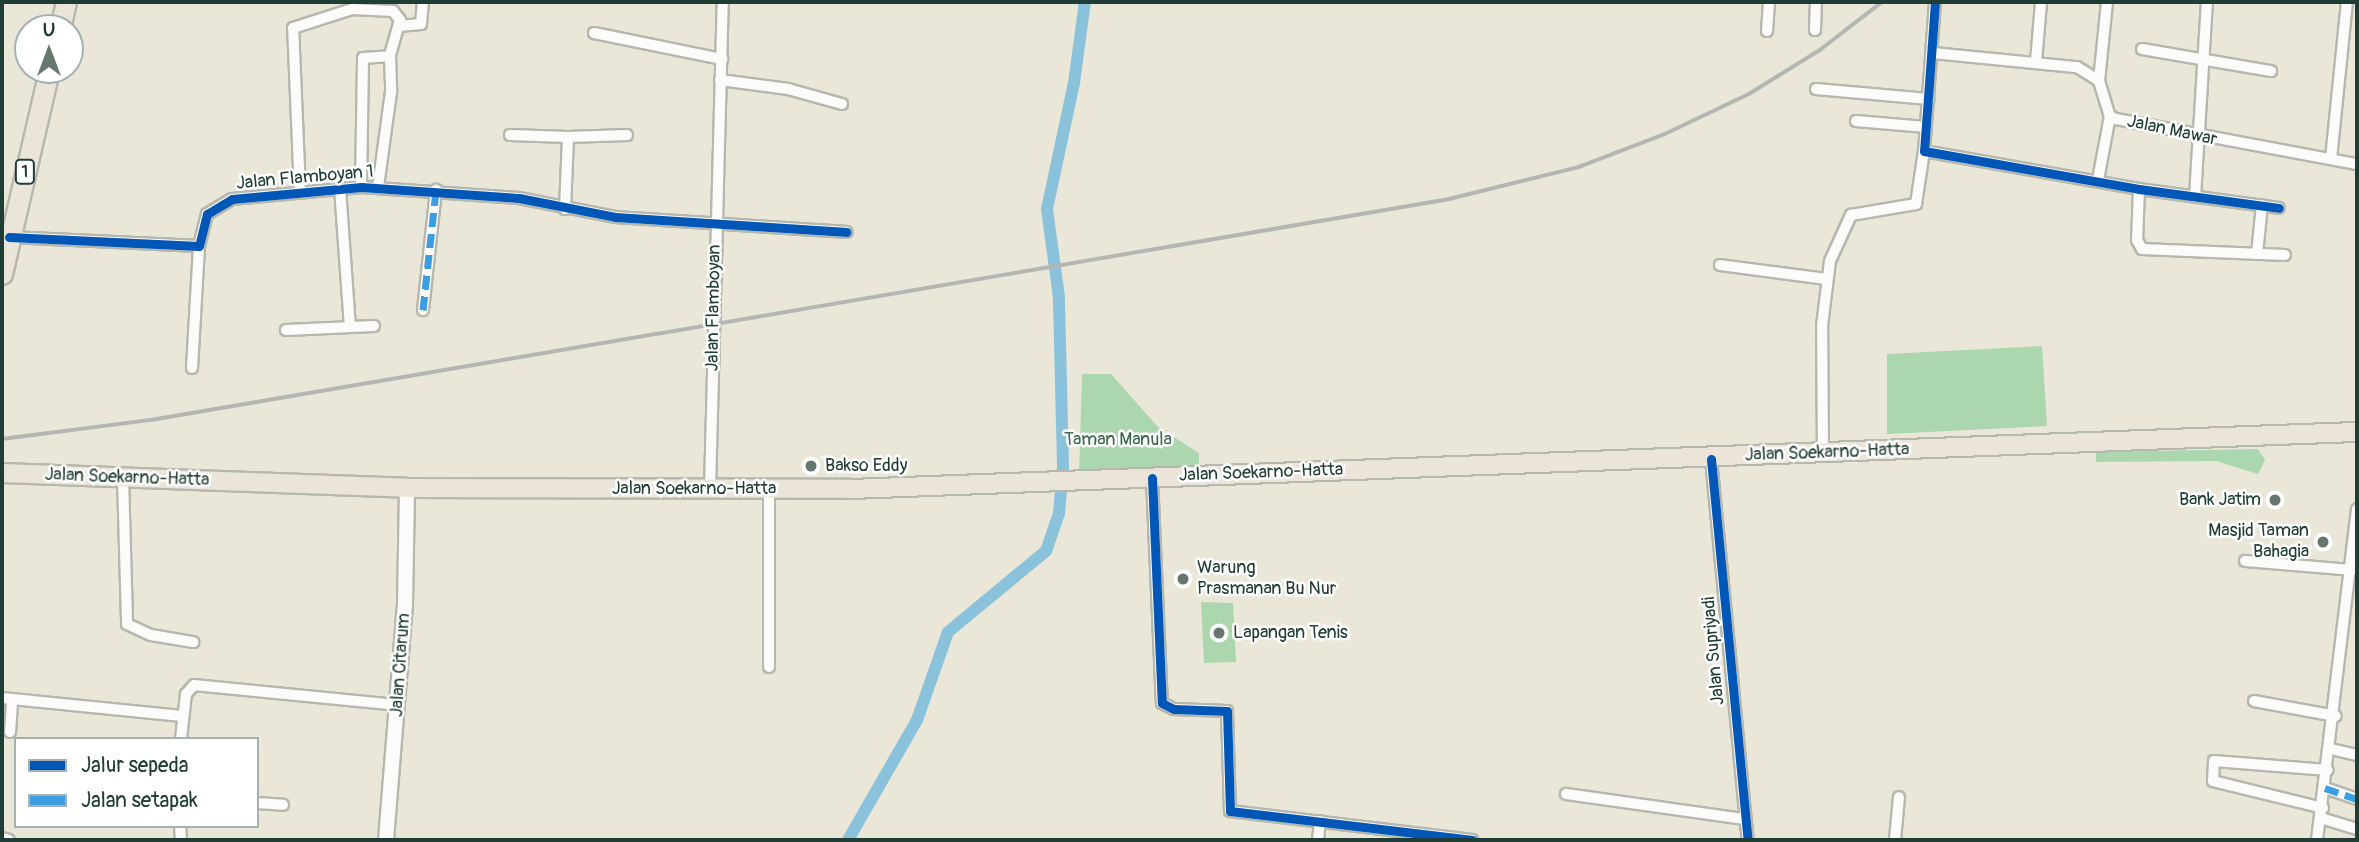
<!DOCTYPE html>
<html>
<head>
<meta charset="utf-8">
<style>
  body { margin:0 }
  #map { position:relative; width:2359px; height:842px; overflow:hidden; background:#eae7d9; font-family:Pangolin,sans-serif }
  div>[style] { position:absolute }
  .green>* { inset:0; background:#abd6ae }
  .canal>* { height:12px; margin:-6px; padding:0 6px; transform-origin:6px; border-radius:6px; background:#8bc2db }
  .roads { filter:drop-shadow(2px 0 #b6b7ad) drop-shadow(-2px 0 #b6b7ad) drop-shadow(0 2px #b6b7ad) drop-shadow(0 -2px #b6b7ad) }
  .minor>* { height:10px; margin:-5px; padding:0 5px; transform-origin:5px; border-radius:5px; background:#fcfbf9 }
  .tertiary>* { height:14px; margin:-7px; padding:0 7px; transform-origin:7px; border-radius:7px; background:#fcfbf9 }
  .primary>* { height:18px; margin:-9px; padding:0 9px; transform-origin:9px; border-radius:9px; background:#ebe4d8 }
  .trunk>* { height:19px; margin:-9.5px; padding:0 9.5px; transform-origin:9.5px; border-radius:9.5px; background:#ebe4d8 }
  .rail>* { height:3.5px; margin:-1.75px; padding:0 1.75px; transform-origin:1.75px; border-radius:1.75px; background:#b3b6b3 }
  .quiet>* { height:7px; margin-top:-3.5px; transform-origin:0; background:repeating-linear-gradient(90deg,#3c9ee2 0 14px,transparent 0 21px) }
  .cycleway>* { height:9px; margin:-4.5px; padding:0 4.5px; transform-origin:4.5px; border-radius:4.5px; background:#0057b8 }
  .dots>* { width:19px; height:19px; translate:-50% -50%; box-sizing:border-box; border:4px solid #fff; border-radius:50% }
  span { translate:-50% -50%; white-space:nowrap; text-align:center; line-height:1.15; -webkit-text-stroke:5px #fff; paint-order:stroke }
  .shield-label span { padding:2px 5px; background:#fff; border:2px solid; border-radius:5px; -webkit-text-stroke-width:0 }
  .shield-label { font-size:16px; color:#1f3d34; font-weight:700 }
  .street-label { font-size:18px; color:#1f3d34 }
  .park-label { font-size:18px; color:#3a674e }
  .poi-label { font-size:18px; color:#1f3d34 }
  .left { translate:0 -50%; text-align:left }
  .right { translate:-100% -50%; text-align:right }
  .frame { position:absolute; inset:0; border:4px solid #1f3d34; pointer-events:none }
  .legend { position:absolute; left:14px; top:737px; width:245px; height:91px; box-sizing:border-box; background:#fff; border:2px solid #a5b1ae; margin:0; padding:9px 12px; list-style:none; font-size:21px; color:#1f3d34 }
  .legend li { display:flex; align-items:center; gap:14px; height:35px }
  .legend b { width:35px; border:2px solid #a5b1ae }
  .north { position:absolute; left:14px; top:14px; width:70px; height:70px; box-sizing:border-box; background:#fff; border:2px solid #a5b1ae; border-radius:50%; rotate:0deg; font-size:19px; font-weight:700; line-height:28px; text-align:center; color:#1f3d34 }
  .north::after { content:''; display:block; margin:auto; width:24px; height:32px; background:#66786e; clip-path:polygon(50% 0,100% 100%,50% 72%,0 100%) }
</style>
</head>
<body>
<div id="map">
  <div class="green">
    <i style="clip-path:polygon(2042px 346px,2047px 426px,1887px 434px,1887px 354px)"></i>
    <i style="clip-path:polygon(1082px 374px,1111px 374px,1158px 427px,1199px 453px,1199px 476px,1079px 478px)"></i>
    <i style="clip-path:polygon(2258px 449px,2265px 460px,2258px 474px,2216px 461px,2096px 462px,2096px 452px)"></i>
    <i style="clip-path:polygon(1201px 602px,1233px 603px,1236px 662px,1204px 663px)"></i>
  </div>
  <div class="canal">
    <i style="left:848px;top:840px;width:138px;rotate:-60.1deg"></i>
    <i style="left:917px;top:720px;width:93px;rotate:-70.6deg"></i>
    <i style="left:948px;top:632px;width:127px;rotate:-39.6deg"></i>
    <i style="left:1046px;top:551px;width:39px;rotate:-71deg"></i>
    <i style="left:1059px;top:514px;width:48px;rotate:-85.2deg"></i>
    <i style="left:1063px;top:466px;width:169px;rotate:-91.4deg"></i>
    <i style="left:1059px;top:297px;width:89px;rotate:-97.8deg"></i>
    <i style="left:1047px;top:209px;width:129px;rotate:-77.9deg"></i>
    <i style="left:1074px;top:83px;width:82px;rotate:-82.3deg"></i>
  </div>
  <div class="roads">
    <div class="minor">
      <i style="left:1935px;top:2px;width:149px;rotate:94.2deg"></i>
      <i style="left:1924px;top:151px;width:218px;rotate:10deg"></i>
      <i style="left:2139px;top:189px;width:141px;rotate:7.7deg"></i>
      <i style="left:399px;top:26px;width:22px;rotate:-5deg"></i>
      <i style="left:421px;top:24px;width:22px;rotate:-85deg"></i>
      <i style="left:1815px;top:30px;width:28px;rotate:-88deg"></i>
      <i style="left:1767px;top:31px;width:29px;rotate:-86deg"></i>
      <i style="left:594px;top:33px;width:131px;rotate:11.5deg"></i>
      <i style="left:2142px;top:49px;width:131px;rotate:9.7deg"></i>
      <i style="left:1933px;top:53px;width:145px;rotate:5.6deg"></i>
      <i style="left:2077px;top:67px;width:26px;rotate:32deg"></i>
      <i style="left:2099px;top:81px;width:37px;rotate:73deg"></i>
      <i style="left:2110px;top:116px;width:7px;rotate:27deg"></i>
      <i style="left:2116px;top:119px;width:245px;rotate:10.6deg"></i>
      <i style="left:2036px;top:62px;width:60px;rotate:-85.2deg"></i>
      <i style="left:720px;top:80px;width:69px;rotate:7.5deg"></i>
      <i style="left:788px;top:89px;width:56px;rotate:15.5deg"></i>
      <i style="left:2099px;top:81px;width:79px;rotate:-84.2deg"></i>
      <i style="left:1816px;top:89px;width:113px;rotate:5.1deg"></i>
      <i style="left:1856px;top:121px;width:70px;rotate:4.9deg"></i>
      <i style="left:510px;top:135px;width:58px;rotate:2deg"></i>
      <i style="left:2331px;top:159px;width:158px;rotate:-84.2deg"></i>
      <i style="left:2098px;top:180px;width:65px;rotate:-79.4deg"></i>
      <i style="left:361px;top:187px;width:129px;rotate:-89.1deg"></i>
      <i style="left:363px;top:58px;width:27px;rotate:-4deg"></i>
      <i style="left:340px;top:188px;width:139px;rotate:85.9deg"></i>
      <i style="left:2139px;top:189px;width:51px;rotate:92.2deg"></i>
      <i style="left:2137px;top:240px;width:10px;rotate:61deg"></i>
      <i style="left:2142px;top:249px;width:143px;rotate:2.4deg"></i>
      <i style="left:300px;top:192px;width:164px;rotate:-92.4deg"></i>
      <i style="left:293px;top:28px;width:62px;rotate:-17.9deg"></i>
      <i style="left:352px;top:9px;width:41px;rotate:2.8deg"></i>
      <i style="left:393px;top:11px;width:11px;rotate:52deg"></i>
      <i style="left:400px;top:20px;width:37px;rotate:106deg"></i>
      <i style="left:390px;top:56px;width:36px;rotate:88deg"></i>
      <i style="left:391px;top:92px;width:96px;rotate:97.8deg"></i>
      <i style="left:2195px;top:197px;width:195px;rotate:-86.5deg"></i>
      <i style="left:565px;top:209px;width:72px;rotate:-87.6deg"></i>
      <i style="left:568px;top:137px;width:59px;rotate:-1.9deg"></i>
      <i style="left:9px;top:237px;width:190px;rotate:2.7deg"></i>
      <i style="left:199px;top:246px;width:33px;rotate:-76deg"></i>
      <i style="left:207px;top:214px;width:29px;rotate:-31deg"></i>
      <i style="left:232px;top:199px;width:130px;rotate:-5.3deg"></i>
      <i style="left:361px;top:187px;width:158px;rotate:4deg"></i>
      <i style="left:519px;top:198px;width:99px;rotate:11.1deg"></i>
      <i style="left:616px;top:217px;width:231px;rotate:3.7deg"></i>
      <i style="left:2257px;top:254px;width:49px;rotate:-84.2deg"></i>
      <i style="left:1720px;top:265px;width:108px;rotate:7.5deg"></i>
      <i style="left:423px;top:310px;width:121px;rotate:-83.8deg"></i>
      <i style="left:286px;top:330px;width:88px;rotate:-2.6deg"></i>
      <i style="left:192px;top:368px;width:122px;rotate:-86.7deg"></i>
      <i style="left:1823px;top:454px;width:128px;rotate:-90.4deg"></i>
      <i style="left:1822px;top:326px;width:65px;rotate:-83deg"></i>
      <i style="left:1830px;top:261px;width:51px;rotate:-65.5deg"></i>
      <i style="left:1851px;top:215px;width:66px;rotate:-9.6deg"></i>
      <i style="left:1916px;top:204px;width:54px;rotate:-81.4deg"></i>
      <i style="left:1711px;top:459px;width:383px;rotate:84.5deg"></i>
      <i style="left:123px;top:477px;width:147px;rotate:88.4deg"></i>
      <i style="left:127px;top:624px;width:26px;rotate:25deg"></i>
      <i style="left:151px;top:635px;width:43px;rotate:9.5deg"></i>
      <i style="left:1152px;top:478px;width:225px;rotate:87.5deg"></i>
      <i style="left:1162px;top:703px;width:13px;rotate:27deg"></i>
      <i style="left:1174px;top:709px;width:53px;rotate:2.2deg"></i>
      <i style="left:1227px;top:711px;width:100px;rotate:88.3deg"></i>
      <i style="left:1230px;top:811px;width:244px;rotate:6.8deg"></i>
      <i style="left:710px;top:489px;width:487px;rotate:-88.5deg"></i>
      <i style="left:769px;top:490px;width:177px;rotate:90deg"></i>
      <i style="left:2245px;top:561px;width:107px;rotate:4.8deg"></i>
      <i style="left:2px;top:698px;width:181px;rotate:5.7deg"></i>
      <i style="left:2254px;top:701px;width:83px;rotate:10.4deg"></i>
      <i style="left:10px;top:732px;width:32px;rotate:-86deg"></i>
      <i style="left:181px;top:739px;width:45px;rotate:-83.7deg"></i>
      <i style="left:186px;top:694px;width:12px;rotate:-48deg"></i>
      <i style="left:194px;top:685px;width:206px;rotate:5.6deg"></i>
      <i style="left:2331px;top:749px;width:27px;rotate:13deg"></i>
      <i style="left:2325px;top:788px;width:34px;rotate:19deg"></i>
      <i style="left:1566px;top:794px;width:179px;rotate:8deg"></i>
      <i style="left:257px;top:803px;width:26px;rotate:4deg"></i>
      <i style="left:2323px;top:808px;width:113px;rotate:-166.2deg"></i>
      <i style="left:2213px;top:781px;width:20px;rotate:-87deg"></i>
      <i style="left:2214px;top:761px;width:114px;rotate:4.5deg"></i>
      <i style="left:2321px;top:818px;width:38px;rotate:17deg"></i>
      <i style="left:180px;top:826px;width:14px;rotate:86deg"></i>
      <i style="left:2px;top:838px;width:7px;rotate:16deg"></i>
      <i style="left:1318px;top:840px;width:19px;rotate:-84deg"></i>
      <i style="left:1895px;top:840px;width:43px;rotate:-84.7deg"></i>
      <i style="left:2317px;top:840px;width:333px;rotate:-83.1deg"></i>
    </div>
    <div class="tertiary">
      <i style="left:386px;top:840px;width:237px;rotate:-85.4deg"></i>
      <i style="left:405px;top:604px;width:116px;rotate:-89deg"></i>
    </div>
    <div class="primary">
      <i style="left:2px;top:473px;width:405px;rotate:2.1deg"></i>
      <i style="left:407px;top:488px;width:444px;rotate:0.1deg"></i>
      <i style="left:851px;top:489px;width:1507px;rotate:-2.17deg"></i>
    </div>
    <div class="trunk">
      <i style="left:60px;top:28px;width:27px;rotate:-77deg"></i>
      <i style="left:2px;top:274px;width:209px;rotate:-77deg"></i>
    </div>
  </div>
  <div class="rail">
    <i style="left:2px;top:439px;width:150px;rotate:-7.3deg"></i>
    <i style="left:151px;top:420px;width:1317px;rotate:-9.66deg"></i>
    <i style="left:1449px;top:199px;width:134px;rotate:-13.8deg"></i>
    <i style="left:1579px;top:167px;width:92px;rotate:-21deg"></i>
    <i style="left:1665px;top:134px;width:93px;rotate:-25.5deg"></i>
    <i style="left:1749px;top:94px;width:84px;rotate:-31.8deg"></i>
    <i style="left:1820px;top:50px;width:78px;rotate:-37.7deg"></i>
  </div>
  <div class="quiet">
    <i style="left:423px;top:310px;width:121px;rotate:-83.8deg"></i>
    <i style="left:2325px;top:788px;width:34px;rotate:19deg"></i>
  </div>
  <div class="cycleway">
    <i style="left:1935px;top:2px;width:149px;rotate:94.2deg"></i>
    <i style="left:1924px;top:151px;width:218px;rotate:10deg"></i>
    <i style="left:2139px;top:189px;width:141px;rotate:7.7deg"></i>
    <i style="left:9px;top:237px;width:190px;rotate:2.7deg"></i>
    <i style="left:199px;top:246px;width:33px;rotate:-76deg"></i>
    <i style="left:207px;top:214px;width:29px;rotate:-31deg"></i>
    <i style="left:232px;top:199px;width:130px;rotate:-5.3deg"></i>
    <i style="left:361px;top:187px;width:158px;rotate:4deg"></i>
    <i style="left:519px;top:198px;width:99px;rotate:11.1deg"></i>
    <i style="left:616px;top:217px;width:231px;rotate:3.7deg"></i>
    <i style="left:1711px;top:459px;width:383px;rotate:84.5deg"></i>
    <i style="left:1152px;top:478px;width:225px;rotate:87.5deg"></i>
    <i style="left:1162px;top:703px;width:13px;rotate:27deg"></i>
    <i style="left:1174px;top:709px;width:53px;rotate:2.2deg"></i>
    <i style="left:1227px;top:711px;width:100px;rotate:88.3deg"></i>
    <i style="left:1230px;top:811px;width:244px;rotate:6.8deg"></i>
  </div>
  <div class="dots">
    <i style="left:811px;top:466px;background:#66786e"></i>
    <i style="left:2275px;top:500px;background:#66786e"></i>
    <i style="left:2323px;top:542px;background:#66786e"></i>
    <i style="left:1183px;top:579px;background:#66786e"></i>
    <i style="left:1219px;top:633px;background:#66786e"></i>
  </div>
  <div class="shield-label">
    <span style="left:25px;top:172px">1</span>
  </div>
  <div class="street-label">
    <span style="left:2172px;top:131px;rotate:12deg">Jalan Mawar</span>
    <span style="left:305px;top:178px;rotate:-5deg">Jalan Flamboyan 1</span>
    <span style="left:714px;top:308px;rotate:-89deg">Jalan Flamboyan</span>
    <span style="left:1827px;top:453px;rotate:-2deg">Jalan Soekarno-Hatta</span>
    <span style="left:1261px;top:473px;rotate:-2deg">Jalan Soekarno-Hatta</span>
    <span style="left:127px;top:478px;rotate:2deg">Jalan Soekarno-Hatta</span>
    <span style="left:694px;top:489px">Jalan Soekarno-Hatta</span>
    <span style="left:1714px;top:651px;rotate:-95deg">Jalan Supriyadi</span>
    <span style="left:401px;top:665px;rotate:-86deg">Jalan Citarum</span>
  </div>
  <div class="park-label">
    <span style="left:1118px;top:440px">Taman Manula</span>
  </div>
  <div class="poi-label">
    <span class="left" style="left:825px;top:466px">Bakso Eddy</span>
    <span class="right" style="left:2261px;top:500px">Bank Jatim</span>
    <span class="right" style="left:2309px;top:542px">Masjid Taman<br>Bahagia</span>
    <span class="left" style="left:1197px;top:579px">Warung<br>Prasmanan Bu Nur</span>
    <span class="left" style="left:1233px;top:633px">Lapangan Tenis</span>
  </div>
  <div class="frame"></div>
  <ul class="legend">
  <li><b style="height:9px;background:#0057b8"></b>Jalur sepeda</li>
  <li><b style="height:9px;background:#3c9ee2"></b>Jalan setapak</li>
  </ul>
  <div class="north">U</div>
</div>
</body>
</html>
